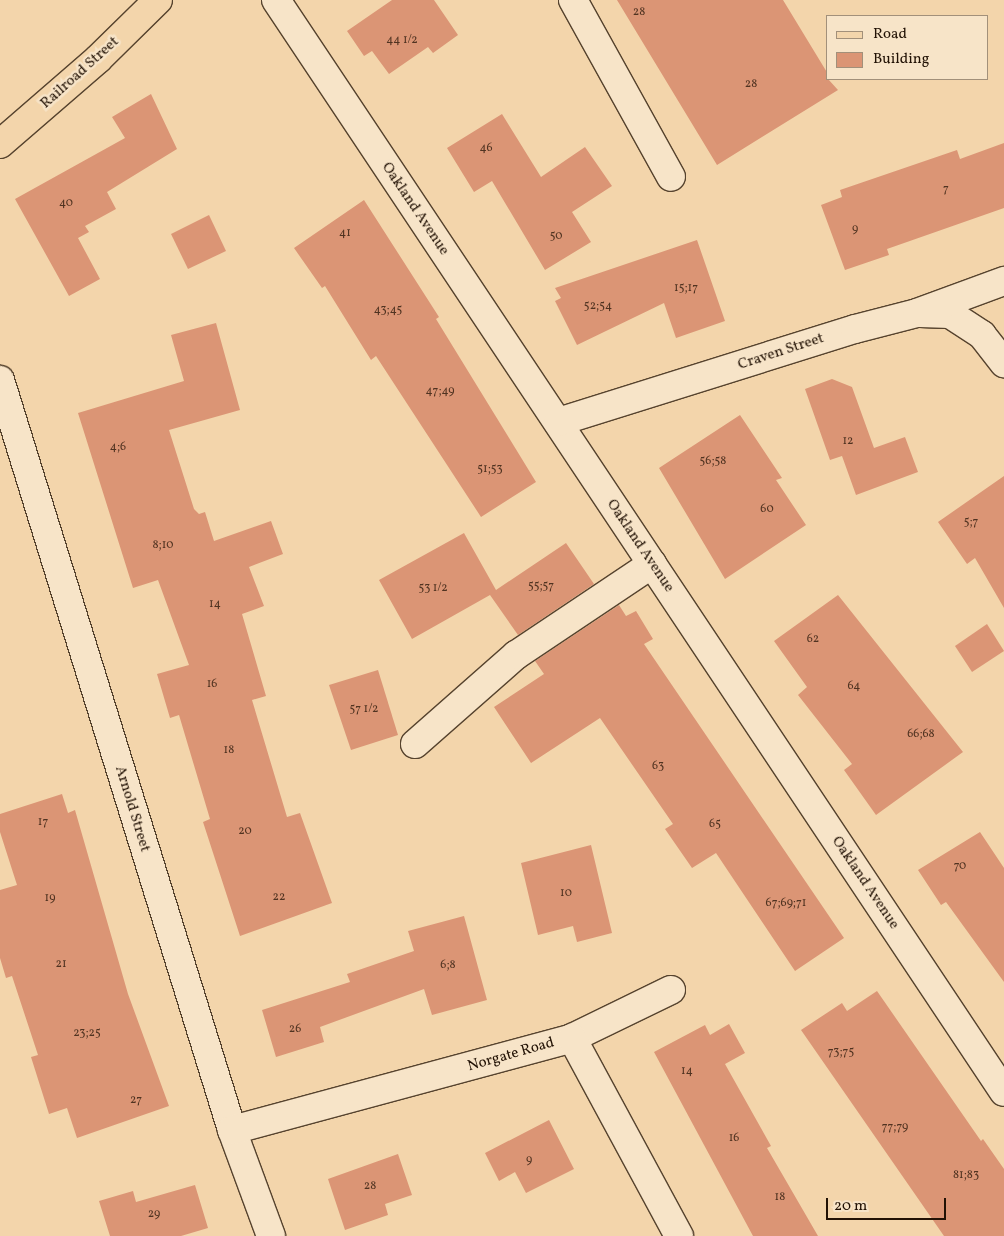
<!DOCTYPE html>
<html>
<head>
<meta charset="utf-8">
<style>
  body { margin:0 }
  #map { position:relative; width:1004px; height:1236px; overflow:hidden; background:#f3d5ab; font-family:Vollkorn,serif }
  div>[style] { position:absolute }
  .building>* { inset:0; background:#db9575 }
  .roads { filter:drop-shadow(1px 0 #56432e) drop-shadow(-1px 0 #56432e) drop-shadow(0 1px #56432e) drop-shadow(0 -1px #56432e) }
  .minor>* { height:28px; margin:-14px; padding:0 14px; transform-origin:14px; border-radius:14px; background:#f7e4c8 }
  .major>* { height:28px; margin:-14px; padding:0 14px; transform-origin:14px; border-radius:14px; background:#f3d5ab }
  span { translate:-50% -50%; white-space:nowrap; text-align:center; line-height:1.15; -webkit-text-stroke:5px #f7e4c8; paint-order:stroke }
  .number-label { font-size:12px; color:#503321 }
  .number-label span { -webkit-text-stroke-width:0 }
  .street-label { font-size:15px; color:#221205 }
  .legend { position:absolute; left:826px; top:15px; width:162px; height:65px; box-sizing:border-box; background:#f7e4c8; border:1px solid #a2907a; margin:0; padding:6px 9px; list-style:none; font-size:15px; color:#221205 }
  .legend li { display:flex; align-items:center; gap:10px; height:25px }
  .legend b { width:25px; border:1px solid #a2907a }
  .scale { position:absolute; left:826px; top:1198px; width:120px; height:22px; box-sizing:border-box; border:2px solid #221205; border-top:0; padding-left:6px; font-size:15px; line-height:18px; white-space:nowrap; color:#221205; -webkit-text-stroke:4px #f7e4c8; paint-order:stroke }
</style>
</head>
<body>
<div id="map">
  <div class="building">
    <i style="clip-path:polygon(392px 0,434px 0,458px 35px,433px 53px,428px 47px,389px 74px,372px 51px,364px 56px,347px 31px)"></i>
    <i style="clip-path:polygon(617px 0,783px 0,828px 74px,828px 79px,838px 90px,717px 165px)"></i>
    <i style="clip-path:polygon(151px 94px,177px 149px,107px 192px,116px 209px,85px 226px,89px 232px,78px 238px,100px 279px,69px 296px,15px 199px,125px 138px,112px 117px)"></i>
    <i style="clip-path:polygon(502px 114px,541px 177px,585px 147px,612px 186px,572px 212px,591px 242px,545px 270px,492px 181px,474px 192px,447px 148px)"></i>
    <i style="clip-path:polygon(1004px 143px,1004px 208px,887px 249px,889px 255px,845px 270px,821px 205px,842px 197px,840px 190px,957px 150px,960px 159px)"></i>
    <i style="clip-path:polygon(364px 200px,439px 317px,436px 319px,536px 482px,481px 517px,376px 356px,371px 360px,325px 286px,322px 288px,294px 248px)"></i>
    <i style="clip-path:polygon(209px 215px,226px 251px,188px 269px,171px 234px)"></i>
    <i style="clip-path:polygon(697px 240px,725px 321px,676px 338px,664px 303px,577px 345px,555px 301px,561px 298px,555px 288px)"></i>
    <i style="clip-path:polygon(216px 323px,240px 410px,169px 430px,194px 509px,199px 514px,205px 512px,214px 541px,271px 521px,283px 554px,249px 567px,264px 606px,242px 614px,266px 696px,252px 700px,287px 817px,300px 813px,332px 903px,240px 936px,203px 822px,210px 819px,179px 715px,170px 718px,157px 674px,189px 665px,158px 580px,133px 588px,78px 413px,184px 381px,171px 335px)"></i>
    <i style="clip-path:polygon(832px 379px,852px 387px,874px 448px,905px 437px,918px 472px,856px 495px,842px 456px,830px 460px,805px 389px)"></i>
    <i style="clip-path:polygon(740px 415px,782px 478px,776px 480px,806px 525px,725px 579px,659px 468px)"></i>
    <i style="clip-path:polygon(1004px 476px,1004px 608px,975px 558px,967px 564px,938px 522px)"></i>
    <i style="clip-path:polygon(464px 533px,496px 590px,566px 543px,594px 584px,518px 635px,490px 595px,412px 639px,379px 580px)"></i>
    <i style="clip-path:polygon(838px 595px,963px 752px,876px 815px,844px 770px,852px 764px,798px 695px,807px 687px,774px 641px)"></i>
    <i style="clip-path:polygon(619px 605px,626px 616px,636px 611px,653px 639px,644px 644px,844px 938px,795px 971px,716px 853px,692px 868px,665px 829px,673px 824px,600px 718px,531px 763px,494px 707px,544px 674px,535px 661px)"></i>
    <i style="clip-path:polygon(987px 624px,1004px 651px,972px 672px,955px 646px)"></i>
    <i style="clip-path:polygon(378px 670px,398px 735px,351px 750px,329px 685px)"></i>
    <i style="clip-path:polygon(62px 794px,68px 813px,75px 810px,128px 994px,169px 1106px,77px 1138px,67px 1108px,49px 1114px,31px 1057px,38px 1055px,12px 976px,6px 978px,0 958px,0 890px,17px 885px,0 832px,0 814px)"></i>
    <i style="clip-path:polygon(980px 832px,1004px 868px,1004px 982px,946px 902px,941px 905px,918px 870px)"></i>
    <i style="clip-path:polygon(591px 845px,612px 933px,577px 942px,573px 926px,538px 935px,521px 863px)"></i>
    <i style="clip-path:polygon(464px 916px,487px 1000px,432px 1015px,424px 989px,320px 1027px,324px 1042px,276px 1057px,262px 1010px,350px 982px,347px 974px,414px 951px,408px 931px)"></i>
    <i style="clip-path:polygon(877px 991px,981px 1141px,983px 1139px,1004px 1169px,1004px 1236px,944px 1236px,801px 1030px,842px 1003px,847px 1011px)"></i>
    <i style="clip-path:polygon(729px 1024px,745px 1053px,725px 1064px,771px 1146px,767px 1148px,818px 1236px,753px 1236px,654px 1052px,705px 1025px,710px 1035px)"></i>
    <i style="clip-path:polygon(549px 1120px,574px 1169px,526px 1193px,515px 1172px,499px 1181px,485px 1153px)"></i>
    <i style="clip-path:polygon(398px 1154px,412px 1195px,385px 1204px,388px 1215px,345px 1230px,328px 1179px)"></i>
    <i style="clip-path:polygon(195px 1185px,208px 1228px,181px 1236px,110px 1236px,99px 1201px,133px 1191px,136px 1202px)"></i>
  </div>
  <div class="roads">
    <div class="minor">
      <i style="left:276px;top:0;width:1312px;rotate:56.31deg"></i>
      <i style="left:573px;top:0;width:202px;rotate:61deg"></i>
      <i style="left:920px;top:313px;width:30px;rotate:2deg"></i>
      <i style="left:950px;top:314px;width:38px;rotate:33deg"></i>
      <i style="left:982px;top:335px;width:36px;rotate:52deg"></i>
      <i style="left:0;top:380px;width:785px;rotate:72.81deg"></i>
      <i style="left:232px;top:1130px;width:113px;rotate:69.8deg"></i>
      <i style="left:558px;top:422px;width:311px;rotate:-17.4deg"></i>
      <i style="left:855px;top:329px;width:64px;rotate:-14.5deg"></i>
      <i style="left:917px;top:313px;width:93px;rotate:-20.2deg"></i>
      <i style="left:415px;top:744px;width:135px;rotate:-41.4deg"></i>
      <i style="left:516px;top:655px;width:164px;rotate:-33.8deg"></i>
      <i style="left:572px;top:1038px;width:110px;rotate:-25.9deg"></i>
      <i style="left:232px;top:1130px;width:352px;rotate:-15.1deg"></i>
      <i style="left:572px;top:1038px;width:225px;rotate:61.6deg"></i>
    </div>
    <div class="major">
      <i style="left:0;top:144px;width:130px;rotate:-40.9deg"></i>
      <i style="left:98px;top:59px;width:84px;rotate:-44.5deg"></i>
    </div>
  </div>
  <div class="number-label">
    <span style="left:639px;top:13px">28</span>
    <span style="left:402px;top:41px">44 1/2</span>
    <span style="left:751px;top:85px">28</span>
    <span style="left:486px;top:149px">46</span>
    <span style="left:946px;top:190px">7</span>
    <span style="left:66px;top:204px">40</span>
    <span style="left:855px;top:230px">9</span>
    <span style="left:345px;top:234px">41</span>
    <span style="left:556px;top:237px">50</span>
    <span style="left:686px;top:289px">15;17</span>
    <span style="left:598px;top:307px">52;54</span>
    <span style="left:388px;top:311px">43;45</span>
    <span style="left:440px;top:392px">47;49</span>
    <span style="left:848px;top:442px">12</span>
    <span style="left:118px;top:448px">4;6</span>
    <span style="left:713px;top:462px">56;58</span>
    <span style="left:490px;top:470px">51;53</span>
    <span style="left:767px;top:510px">60</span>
    <span style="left:971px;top:523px">5;7</span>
    <span style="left:163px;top:546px">8;10</span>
    <span style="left:541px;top:587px">55;57</span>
    <span style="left:433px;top:589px">53 1/2</span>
    <span style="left:215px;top:605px">14</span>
    <span style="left:813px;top:640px">62</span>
    <span style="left:212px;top:685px">16</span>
    <span style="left:854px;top:687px">64</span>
    <span style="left:364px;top:710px">57 1/2</span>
    <span style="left:921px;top:735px">66;68</span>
    <span style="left:229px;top:751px">18</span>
    <span style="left:658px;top:767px">63</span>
    <span style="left:43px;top:823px">17</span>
    <span style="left:715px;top:825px">65</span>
    <span style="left:245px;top:832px">20</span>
    <span style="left:960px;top:867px">70</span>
    <span style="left:566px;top:894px">10</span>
    <span style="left:279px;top:898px">22</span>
    <span style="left:50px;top:899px">19</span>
    <span style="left:786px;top:904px">67;69;71</span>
    <span style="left:61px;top:965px">21</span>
    <span style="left:448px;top:966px">6;8</span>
    <span style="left:295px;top:1030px">26</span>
    <span style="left:87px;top:1034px">23;25</span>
    <span style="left:841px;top:1053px">73;75</span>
    <span style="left:687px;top:1072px">14</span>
    <span style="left:136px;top:1101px">27</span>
    <span style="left:895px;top:1128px">77;79</span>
    <span style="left:734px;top:1139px">16</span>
    <span style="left:529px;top:1161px">9</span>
    <span style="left:966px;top:1176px">81;83</span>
    <span style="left:370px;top:1187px">28</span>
    <span style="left:780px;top:1198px">18</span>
    <span style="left:154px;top:1215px">29</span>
  </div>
  <div class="street-label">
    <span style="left:80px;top:73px;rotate:-42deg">Railroad Street</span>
    <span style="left:415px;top:209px;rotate:56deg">Oakland Avenue</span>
    <span style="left:781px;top:352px;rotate:-18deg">Craven Street</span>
    <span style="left:640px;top:546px;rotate:56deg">Oakland Avenue</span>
    <span style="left:132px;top:809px;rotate:73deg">Arnold Street</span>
    <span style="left:865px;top:883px;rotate:56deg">Oakland Avenue</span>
    <span style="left:511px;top:1055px;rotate:-16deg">Norgate Road</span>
  </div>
  <ul class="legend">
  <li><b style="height:6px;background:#f3d5ab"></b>Road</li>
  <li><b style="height:14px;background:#db9575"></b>Building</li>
  </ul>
  <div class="scale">20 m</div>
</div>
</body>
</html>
